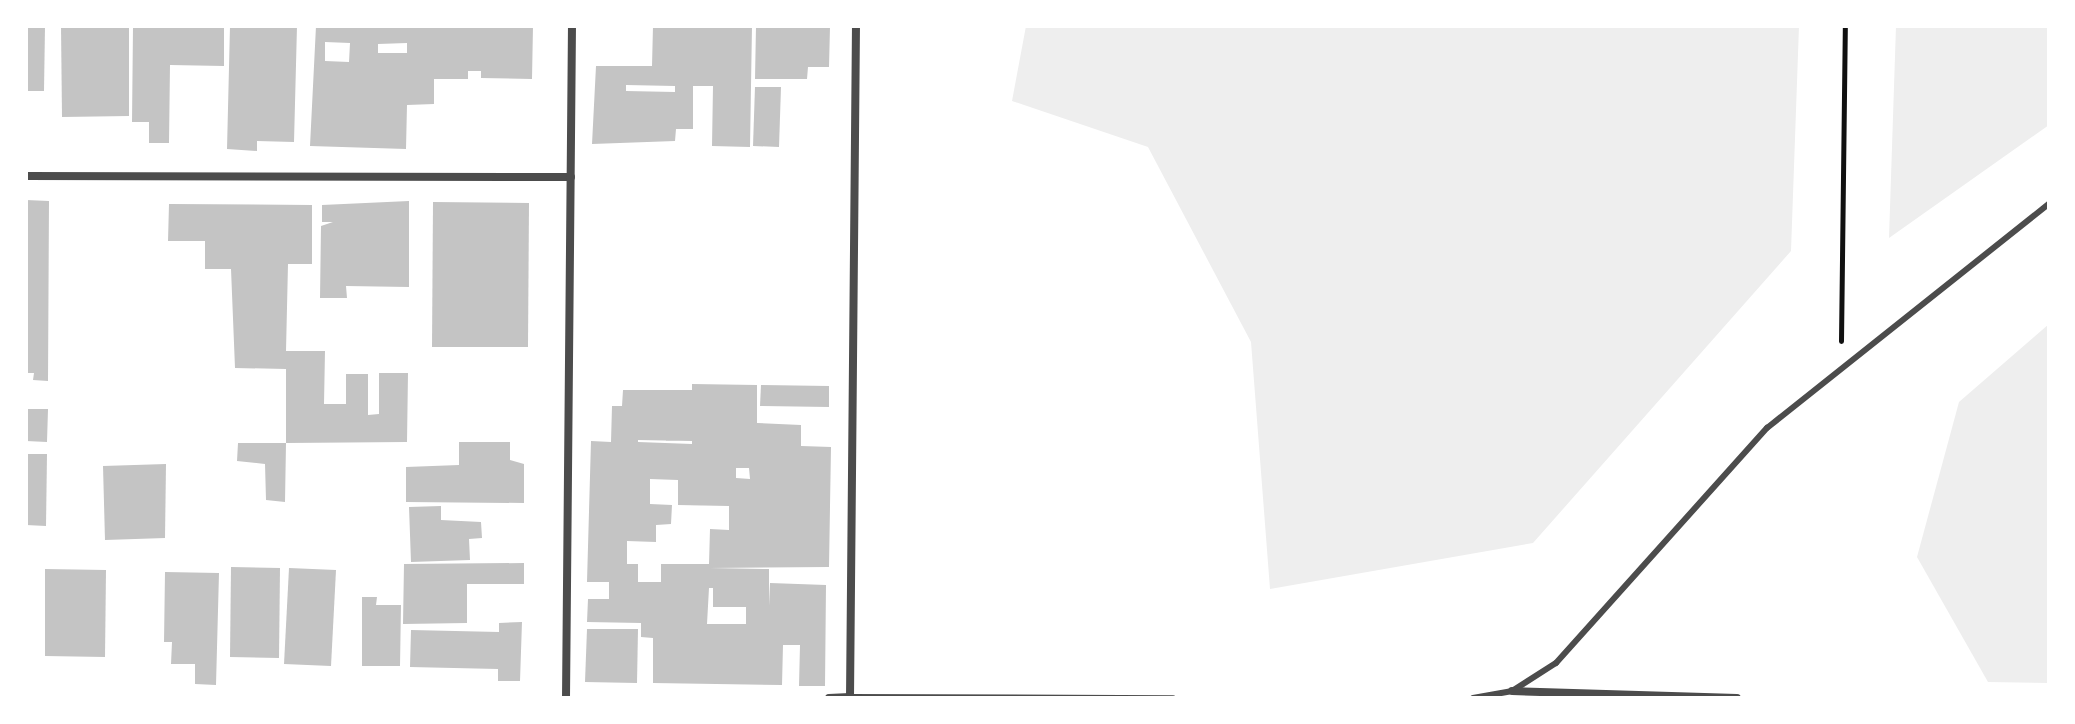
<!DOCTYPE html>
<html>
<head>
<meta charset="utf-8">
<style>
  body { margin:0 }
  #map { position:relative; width:2075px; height:724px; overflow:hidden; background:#fff; font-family:Jost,sans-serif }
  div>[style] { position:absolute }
  .green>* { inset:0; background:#eee }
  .building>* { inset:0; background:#c4c4c4 }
  .path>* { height:5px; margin:-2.5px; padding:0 2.5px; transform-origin:2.5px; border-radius:2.5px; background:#111 }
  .service>* { height:6px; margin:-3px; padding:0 3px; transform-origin:3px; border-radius:3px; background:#4c4c4c }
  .minor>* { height:8px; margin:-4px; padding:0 4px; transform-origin:4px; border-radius:4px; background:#4c4c4c }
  span { translate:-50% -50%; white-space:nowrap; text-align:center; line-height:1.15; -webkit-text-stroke:6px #fff; paint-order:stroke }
  .frame { position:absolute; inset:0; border:28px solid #fff; pointer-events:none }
</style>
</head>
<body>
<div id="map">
  <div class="green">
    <i style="clip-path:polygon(1026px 26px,1799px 26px,1791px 251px,1533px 543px,1270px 589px,1251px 342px,1148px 147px,1012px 101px)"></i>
    <i style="clip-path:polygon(1896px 26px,2049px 26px,2049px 125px,1889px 238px)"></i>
    <i style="clip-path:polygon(2049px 324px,2049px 683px,1988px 682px,1917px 557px,1959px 402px)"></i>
  </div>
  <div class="building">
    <i style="clip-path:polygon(26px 26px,45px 26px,44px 91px,26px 91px)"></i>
    <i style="clip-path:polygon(61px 26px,129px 26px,129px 116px,62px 117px)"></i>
    <i style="clip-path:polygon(133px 26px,224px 26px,224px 66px,170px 65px,169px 143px,149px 143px,149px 122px,132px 122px)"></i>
    <i style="clip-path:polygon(230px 26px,297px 26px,294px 142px,257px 141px,257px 151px,227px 149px)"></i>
    <i style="clip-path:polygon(evenodd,316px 26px,533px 26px,532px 79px,481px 78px,481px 71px,468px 71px,468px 79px,434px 79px,434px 104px,407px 105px,406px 149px,310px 146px,316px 26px,325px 42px,350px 43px,349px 62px,325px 61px,325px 42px,316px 26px,407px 43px,407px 53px,378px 53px,378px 44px,407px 43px)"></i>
    <i style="clip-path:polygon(evenodd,653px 26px,752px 26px,750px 147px,712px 146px,713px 86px,693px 86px,693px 129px,676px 129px,675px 141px,592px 144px,596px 66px,652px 66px,653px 26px,626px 85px,675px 86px,675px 92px,626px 91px,626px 85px)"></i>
    <i style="clip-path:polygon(756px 26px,830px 27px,829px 67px,808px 67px,807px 79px,755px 79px)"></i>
    <i style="clip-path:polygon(755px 87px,781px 87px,779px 147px,753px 146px)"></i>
    <i style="clip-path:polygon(26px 200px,49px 201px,48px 381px,33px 380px,34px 373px,26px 373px)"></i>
    <i style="clip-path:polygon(409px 201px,409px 287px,346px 286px,347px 298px,320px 298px,321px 226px,333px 222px,322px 222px,322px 205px)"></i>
    <i style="clip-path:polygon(433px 202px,529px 203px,528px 347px,432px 347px)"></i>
    <i style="clip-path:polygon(169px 204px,312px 205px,312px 264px,288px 264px,286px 351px,325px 351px,324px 404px,346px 404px,346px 374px,368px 374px,368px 415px,379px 414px,379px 373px,408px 373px,407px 442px,286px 443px,286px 369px,235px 368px,231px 269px,205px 269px,205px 241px,168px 241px)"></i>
    <i style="clip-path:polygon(evenodd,692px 384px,757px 385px,757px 423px,801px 425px,801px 446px,831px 447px,829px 567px,709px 568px,769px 569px,769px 606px,770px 583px,826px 585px,825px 686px,799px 686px,800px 645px,783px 645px,782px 685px,653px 683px,653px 638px,641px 637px,641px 623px,587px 622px,588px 599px,609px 599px,609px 582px,587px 582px,591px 441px,611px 442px,612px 406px,622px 406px,623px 390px,692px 390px,692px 384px,638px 440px,692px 441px,692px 444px,638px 442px,638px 440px,692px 384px,736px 468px,749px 468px,750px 479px,736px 478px,736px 468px,692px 384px,650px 479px,678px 480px,678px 505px,729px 506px,729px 530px,710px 529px,709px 564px,661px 564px,661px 582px,638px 582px,638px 564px,627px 564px,627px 541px,656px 542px,656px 525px,671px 524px,672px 505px,650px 504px,650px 479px,692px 384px,709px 588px,713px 588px,713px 607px,746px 607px,746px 624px,707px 624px,709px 588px)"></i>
    <i style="clip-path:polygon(761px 385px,829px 386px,829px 407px,760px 406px)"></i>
    <i style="clip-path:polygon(26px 409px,48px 409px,47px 442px,26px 441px)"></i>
    <i style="clip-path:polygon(459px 442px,510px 442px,510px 460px,524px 464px,524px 503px,406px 502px,406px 467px,459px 465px)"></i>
    <i style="clip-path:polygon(238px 443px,286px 443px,285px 502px,266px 500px,265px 464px,237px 461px)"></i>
    <i style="clip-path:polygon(26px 454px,47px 454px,46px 526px,26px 525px)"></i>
    <i style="clip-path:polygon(166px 464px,165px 538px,105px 540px,103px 466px)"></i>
    <i style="clip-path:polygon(441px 506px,441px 520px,481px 522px,482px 538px,469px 539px,470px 560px,411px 562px,409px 507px)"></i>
    <i style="clip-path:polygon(524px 563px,524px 584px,467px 584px,467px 623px,403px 624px,404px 564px)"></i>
    <i style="clip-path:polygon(231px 567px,280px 568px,279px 658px,230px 657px)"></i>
    <i style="clip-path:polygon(289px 568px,336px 570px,331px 666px,284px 664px)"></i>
    <i style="clip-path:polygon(45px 569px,106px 570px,105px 657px,45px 656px)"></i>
    <i style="clip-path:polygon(165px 572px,219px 573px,216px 685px,195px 684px,195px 664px,171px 664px,172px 642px,164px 642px)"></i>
    <i style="clip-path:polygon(362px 597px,377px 597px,376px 605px,401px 605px,400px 666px,362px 666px)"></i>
    <i style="clip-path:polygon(522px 622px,520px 681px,498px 681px,498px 669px,410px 667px,411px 630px,499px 632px,499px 623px)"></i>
    <i style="clip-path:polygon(587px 629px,638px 629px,637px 683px,585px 682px)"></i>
  </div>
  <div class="path">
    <i style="left:1841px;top:341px;width:315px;rotate:-89.3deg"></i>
  </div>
  <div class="service">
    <i style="left:850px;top:697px;width:323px;rotate:0.2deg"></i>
    <i style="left:1473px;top:698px;width:40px;rotate:-10deg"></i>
    <i style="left:1512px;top:691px;width:52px;rotate:-32.5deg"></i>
    <i style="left:1556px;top:663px;width:316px;rotate:-48.1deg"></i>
    <i style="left:1767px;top:428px;width:360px;rotate:-38.5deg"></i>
  </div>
  <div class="minor">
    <i style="left:26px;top:176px;width:545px;rotate:0.11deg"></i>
    <i style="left:1512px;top:691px;width:225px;rotate:1.8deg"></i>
    <i style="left:566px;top:698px;width:672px;rotate:-89.49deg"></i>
    <i style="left:829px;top:698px;width:21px;rotate:-3deg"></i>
    <i style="left:850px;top:698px;width:672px;rotate:-89.49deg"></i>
  </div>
  <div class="frame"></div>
</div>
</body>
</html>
